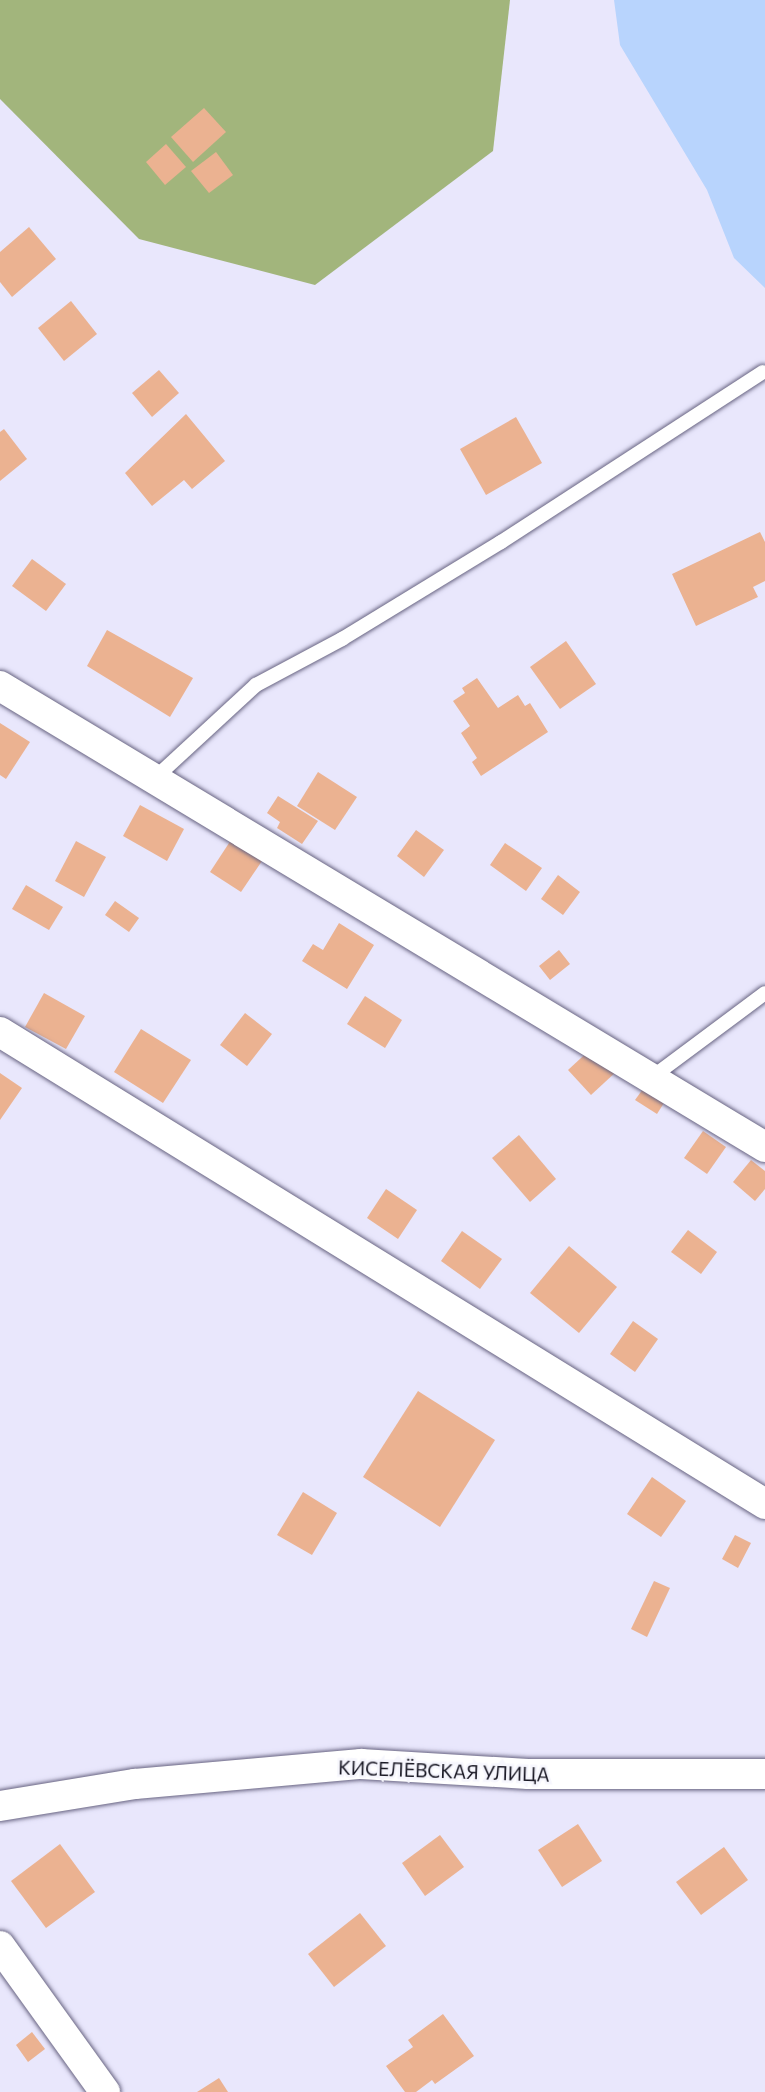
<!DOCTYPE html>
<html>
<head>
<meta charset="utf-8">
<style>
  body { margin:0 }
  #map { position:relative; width:765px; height:2092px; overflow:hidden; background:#e9e7fc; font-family:Commissioner,sans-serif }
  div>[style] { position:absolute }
  .forest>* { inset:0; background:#a2b57c }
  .water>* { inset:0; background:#b8d4fd }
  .building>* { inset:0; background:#ebb291 }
  .roads { filter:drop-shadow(0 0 2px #686482) drop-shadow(0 0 2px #686482) }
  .lane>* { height:14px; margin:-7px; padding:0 7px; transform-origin:7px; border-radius:7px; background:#fff }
  .street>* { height:30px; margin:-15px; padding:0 15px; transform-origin:15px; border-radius:15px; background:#fff }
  span { translate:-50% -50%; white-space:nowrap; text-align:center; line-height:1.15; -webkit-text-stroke:5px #f6f6fd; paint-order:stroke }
  .street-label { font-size:19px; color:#181723 }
</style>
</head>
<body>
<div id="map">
  <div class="forest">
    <i style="clip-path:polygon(0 0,510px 0,493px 151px,315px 285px,139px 239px,0 99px)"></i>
  </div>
  <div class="water">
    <i style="clip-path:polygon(614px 0,765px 0,765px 288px,734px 258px,707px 190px,620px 45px)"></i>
  </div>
  <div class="building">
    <i style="clip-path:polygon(204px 108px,226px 132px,193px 162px,171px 137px)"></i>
    <i style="clip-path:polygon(166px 144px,186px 167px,165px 185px,146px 162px)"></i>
    <i style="clip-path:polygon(216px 152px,233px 175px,209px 193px,191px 171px)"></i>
    <i style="clip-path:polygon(29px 227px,56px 259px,12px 297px,0 282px,0 252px)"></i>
    <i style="clip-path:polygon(71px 301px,97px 334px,64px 361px,38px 328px)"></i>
    <i style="clip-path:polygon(159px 370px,179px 393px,152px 417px,132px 393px)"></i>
    <i style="clip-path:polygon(186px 414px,225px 461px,192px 489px,184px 480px,152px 506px,125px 473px)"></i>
    <i style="clip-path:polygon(516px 417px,542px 463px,486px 495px,460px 449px)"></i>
    <i style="clip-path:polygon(4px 429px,27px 459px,0 481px,0 432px)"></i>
    <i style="clip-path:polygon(760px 532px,765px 542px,765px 581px,753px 587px,758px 597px,696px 626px,672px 574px)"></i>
    <i style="clip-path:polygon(32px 559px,66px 584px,46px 611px,12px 586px)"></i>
    <i style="clip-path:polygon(107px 630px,193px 678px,170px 717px,87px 666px)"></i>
    <i style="clip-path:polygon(566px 641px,596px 684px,560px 709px,530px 667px)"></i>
    <i style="clip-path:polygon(477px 678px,498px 708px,518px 695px,525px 706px,530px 703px,548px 732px,481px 776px,472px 762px,477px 758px,461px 733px,470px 726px,453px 701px,465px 693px,462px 688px)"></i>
    <i style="clip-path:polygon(0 723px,30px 742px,6px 779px,0 775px)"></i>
    <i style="clip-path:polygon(318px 772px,357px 797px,335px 830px,297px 806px)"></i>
    <i style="clip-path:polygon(278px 796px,318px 821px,302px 844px,277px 828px,280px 822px,267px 813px)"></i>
    <i style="clip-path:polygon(140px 805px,184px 829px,167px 861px,123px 836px)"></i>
    <i style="clip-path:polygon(416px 830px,444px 850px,424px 877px,397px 856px)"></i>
    <i style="clip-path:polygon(233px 837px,264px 858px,241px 892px,210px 872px)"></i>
    <i style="clip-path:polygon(76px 841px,106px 857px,84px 897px,55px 881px)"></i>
    <i style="clip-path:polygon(505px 843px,542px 868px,526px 891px,490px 865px)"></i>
    <i style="clip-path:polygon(558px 875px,580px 892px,563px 915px,541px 899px)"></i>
    <i style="clip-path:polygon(26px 885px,63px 907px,49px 930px,12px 909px)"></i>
    <i style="clip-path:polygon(115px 901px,139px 918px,129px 932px,105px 915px)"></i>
    <i style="clip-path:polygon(339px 923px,374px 945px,347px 989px,302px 961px,313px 944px,323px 950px)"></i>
    <i style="clip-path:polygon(559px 950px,570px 964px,550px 980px,539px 966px)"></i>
    <i style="clip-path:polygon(44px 993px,85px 1016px,66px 1049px,25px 1027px)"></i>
    <i style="clip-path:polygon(365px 996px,402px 1020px,385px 1048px,347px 1024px)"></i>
    <i style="clip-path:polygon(245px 1013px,272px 1034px,247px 1066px,220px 1045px)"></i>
    <i style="clip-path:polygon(141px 1029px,191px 1060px,163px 1103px,114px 1072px)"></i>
    <i style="clip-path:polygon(594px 1046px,617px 1071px,591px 1095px,568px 1070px)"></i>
    <i style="clip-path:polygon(0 1073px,22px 1088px,0 1120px)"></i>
    <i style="clip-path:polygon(648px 1082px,669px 1095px,657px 1114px,635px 1100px)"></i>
    <i style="clip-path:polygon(703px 1131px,726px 1147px,707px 1174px,684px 1158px)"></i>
    <i style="clip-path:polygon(519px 1135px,556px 1179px,530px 1202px,492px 1158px)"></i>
    <i style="clip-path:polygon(751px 1160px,765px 1171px,765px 1189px,755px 1201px,733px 1182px)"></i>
    <i style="clip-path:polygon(386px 1189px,417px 1210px,398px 1239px,367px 1218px)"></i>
    <i style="clip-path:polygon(688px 1230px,717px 1252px,701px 1274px,671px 1252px)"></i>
    <i style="clip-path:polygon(462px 1231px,502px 1259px,480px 1289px,441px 1261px)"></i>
    <i style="clip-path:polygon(569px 1246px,617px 1287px,579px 1333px,530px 1293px)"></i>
    <i style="clip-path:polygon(633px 1321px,658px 1339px,635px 1372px,610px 1354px)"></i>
    <i style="clip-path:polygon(418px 1391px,495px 1440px,440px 1527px,363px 1477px)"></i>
    <i style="clip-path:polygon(652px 1477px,686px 1501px,661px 1537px,627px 1514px)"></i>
    <i style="clip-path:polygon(303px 1492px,337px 1513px,312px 1555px,277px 1535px)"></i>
    <i style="clip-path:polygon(735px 1535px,751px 1543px,738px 1568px,722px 1559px)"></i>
    <i style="clip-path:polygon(654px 1581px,670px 1588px,647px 1637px,631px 1629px)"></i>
    <i style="clip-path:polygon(578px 1824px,602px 1861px,562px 1887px,538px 1850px)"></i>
    <i style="clip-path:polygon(440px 1835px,464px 1867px,425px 1896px,402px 1863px)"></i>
    <i style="clip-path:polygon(60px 1844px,95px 1892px,46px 1928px,11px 1881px)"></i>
    <i style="clip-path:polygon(724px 1847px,748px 1880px,701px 1915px,676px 1882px)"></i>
    <i style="clip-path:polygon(360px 1913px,386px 1946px,334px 1987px,308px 1954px)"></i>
    <i style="clip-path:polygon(443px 2014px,474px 2056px,435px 2084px,432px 2080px,416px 2092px,405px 2092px,386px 2066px,413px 2047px,408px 2040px)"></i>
    <i style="clip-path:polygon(32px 2032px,45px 2049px,28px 2062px,16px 2045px)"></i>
    <i style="clip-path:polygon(219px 2078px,228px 2092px,197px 2092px)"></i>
  </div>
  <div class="roads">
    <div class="lane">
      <i style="left:154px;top:779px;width:139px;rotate:-42.7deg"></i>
      <i style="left:256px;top:685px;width:98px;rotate:-28.1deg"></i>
      <i style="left:342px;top:639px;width:186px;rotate:-31.4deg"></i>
      <i style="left:501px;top:542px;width:312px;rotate:-33deg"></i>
      <i style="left:651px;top:1078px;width:142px;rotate:-36.7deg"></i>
    </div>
    <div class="street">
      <i style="left:0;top:686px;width:893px;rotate:31.07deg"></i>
      <i style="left:0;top:1032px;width:899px;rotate:31.67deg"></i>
      <i style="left:0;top:1806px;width:137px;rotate:-9.3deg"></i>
      <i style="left:135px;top:1784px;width:227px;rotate:-5.1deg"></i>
      <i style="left:361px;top:1764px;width:167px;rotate:3.4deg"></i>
      <i style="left:528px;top:1774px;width:237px"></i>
      <i style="left:0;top:1946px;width:180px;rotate:54.3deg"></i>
    </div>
  </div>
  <div class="street-label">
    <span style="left:444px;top:1771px;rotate:2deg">КИСЕЛЁВСКАЯ УЛИЦА</span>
  </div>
</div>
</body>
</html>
